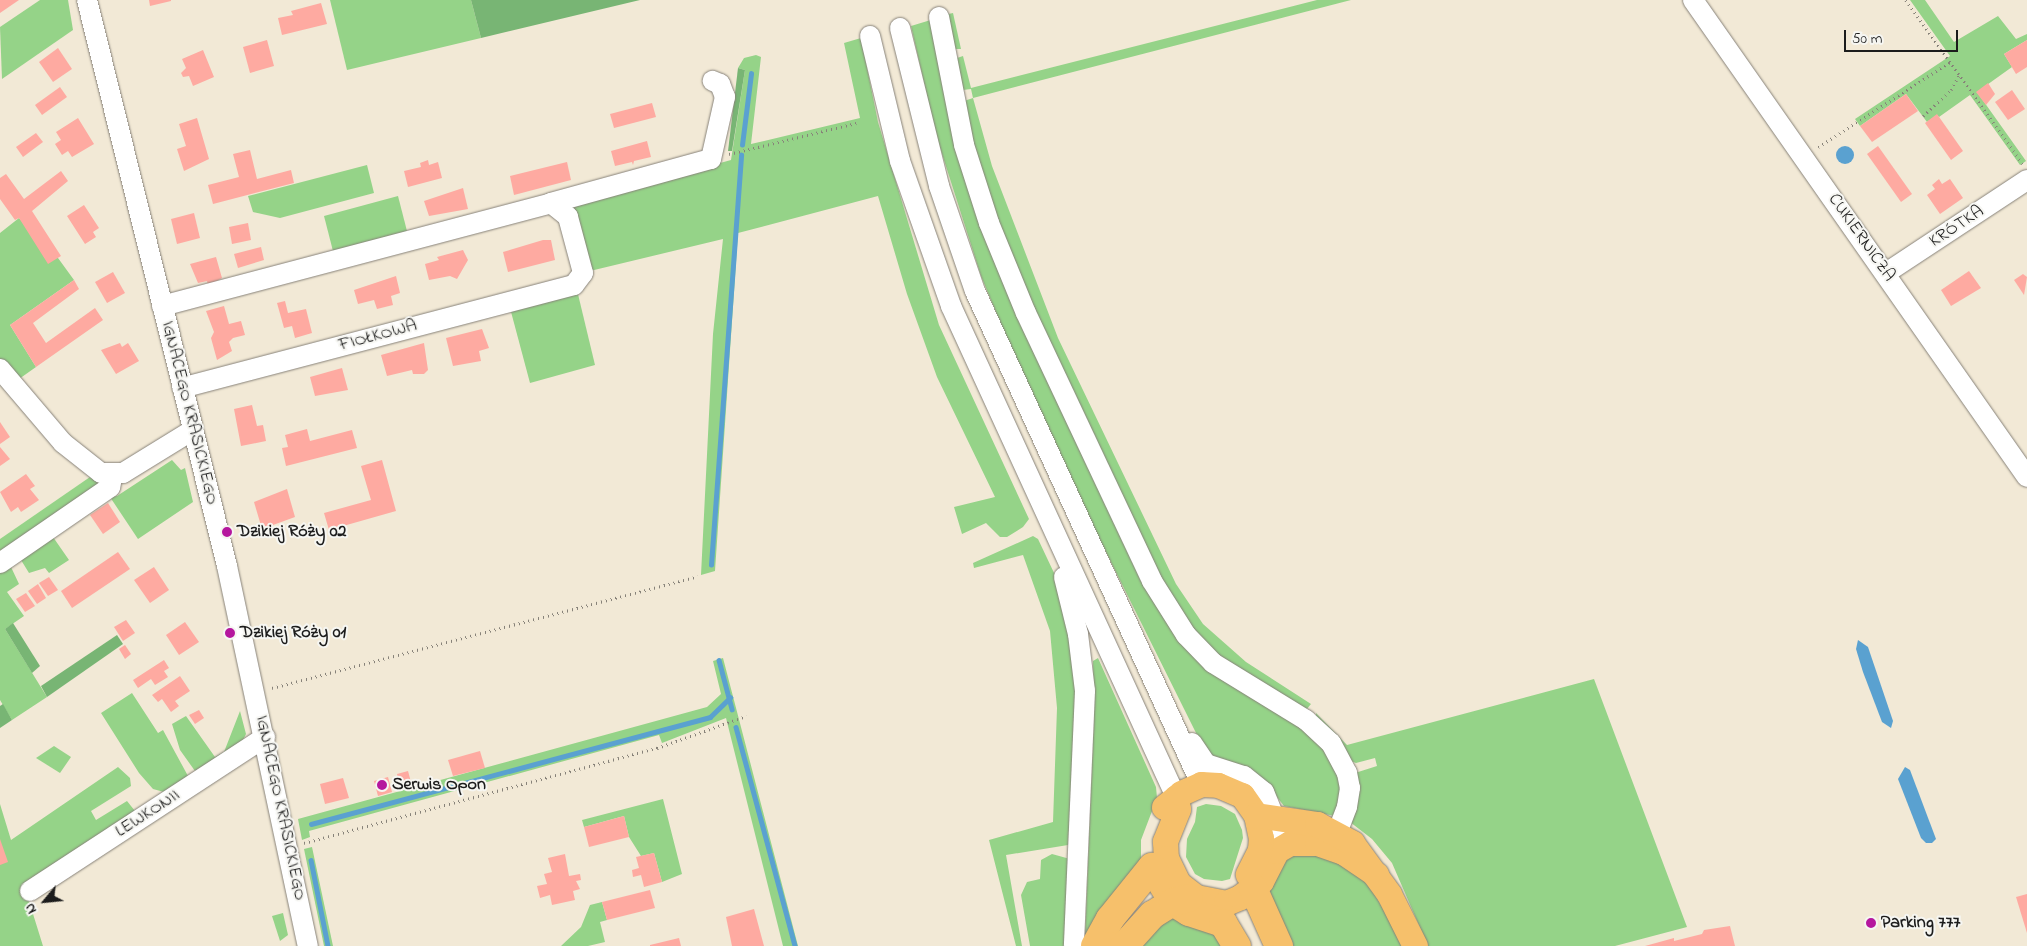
<!DOCTYPE html>
<html>
<head>
<meta charset="utf-8">
<style>
  body { margin:0 }
  #map { position:relative; width:2027px; height:946px; overflow:hidden; background:#f2e9d6; font-family:"Indie Flower",sans-serif }
  div>[style] { position:absolute }
  .green>* { inset:0; background:#95d388 }
  .forest>* { inset:0; background:#78b574 }
  .water>* { inset:0; background:#5aa1d0 }
  .round { border-radius:50% }
  .stream>* { height:4.5px; margin:-2.25px; padding:0 2.25px; transform-origin:2.25px; border-radius:2.25px; background:#5aa1d0 }
  .building>* { inset:0; background:#feaaa1 }
  .path>* { height:2.5px; margin-top:-1.25px; transform-origin:0; background:repeating-linear-gradient(90deg,#878279 0 1px,transparent 0 5px) }
  .roads { filter:drop-shadow(0 0 1px #878279) drop-shadow(0 0 1px #878279) }
  .minor>* { height:20px; margin:-10px; padding:0 10px; transform-origin:10px; border-radius:10px; background:#fff }
  .major>* { height:25px; margin:-12.5px; padding:0 12.5px; transform-origin:12.5px; border-radius:12.5px; background:#f6c06b }
  .highway>* { height:28px; margin:-14px; padding:0 14px; transform-origin:14px; border-radius:14px; background:#f6c06b }
  .dots>* { width:14px; height:14px; translate:-50% -50%; box-sizing:border-box; border:2px solid #f6f6f2; border-radius:50% }
  span { translate:-50% -50%; white-space:nowrap; text-align:center; line-height:1.15; -webkit-text-stroke:4px #f6f6f2; paint-order:stroke }
  .street-label { font-size:18px; color:#1c1c1c }
  .poi-label { font-size:18px; color:#1c1c1c; font-weight:700 }
  .left { translate:0 -50%; text-align:left }
  .north { position:absolute; left:20px; top:876px; width:50px; height:50px; -webkit-text-stroke:4px #f6f6f2; paint-order:stroke; rotate:242deg; font-size:14px; font-weight:700; line-height:20px; text-align:center; color:#1c1c1c }
  .north::after { content:''; display:block; margin:auto; width:18px; height:22px; background:#1c1c1c; clip-path:polygon(50% 0,100% 100%,50% 72%,0 100%) }
  .scale { position:absolute; left:1844px; top:30px; width:114px; height:22px; box-sizing:border-box; border:2px solid #1c1c1c; border-top:0; padding-left:6px; font-size:15px; line-height:18px; white-space:nowrap; color:#1c1c1c; -webkit-text-stroke:4px #f6f6f2; paint-order:stroke }
</style>
</head>
<body>
<div id="map">
  <div class="green">
    <i style="clip-path:polygon(40px 0,68px 0,73px 30px,2px 79px,0 27px)"></i>
    <i style="clip-path:polygon(330px 0,471px 0,481px 38px,347px 70px)"></i>
    <i style="clip-path:polygon(1317px 0,1351px 0,973px 98px,992px 166px,1058px 338px,1176px 584px,1203px 624px,1246px 662px,1311px 704px,1306px 710px,1220px 662px,1178px 616px,1057px 369px,983px 189px,964px 101px,973px 98px,971px 89px,963px 90px,957px 58px,963px 56px,971px 88px)"></i>
    <i style="clip-path:polygon(1910px 0,1925px 0,1954px 42px,1998px 16px,2016px 39px,2027px 34px,2027px 40px,2004px 54px,2012px 67px,1977px 92px,2026px 161px,2020px 165px,1970px 95px,1939px 117px,1937px 115px,1927px 122px,1906px 94px,1860px 126px,1855px 119px,1950px 56px)"></i>
    <i style="clip-path:polygon(953px 13px,961px 49px,953px 49px,944px 15px)"></i>
    <i style="clip-path:polygon(934px 19px,954px 120px,1160px 607px,1314px 733px,1343px 783px,1335px 816px,1284px 806px,1267px 784px,1215px 759px,1202px 745px,1086px 512px,1005px 334px,981px 276px,936px 135px,911px 26px)"></i>
    <i style="clip-path:polygon(861px 38px,878px 122px,939px 325px,1029px 519px,1023px 527px,1007px 537px,1000px 537px,986px 523px,962px 534px,954px 507px,995px 497px,937px 377px,907px 294px,878px 196px,738px 233px,715px 571px,701px 575px,713px 334px,723px 239px,590px 271px,574px 207px,579px 202px,731px 160px,745px 70px,738px 68px,744px 58px,756px 55px,761px 57px,751px 144px,860px 118px,844px 43px)"></i>
    <i style="clip-path:polygon(367px 165px,374px 193px,280px 218px,253px 212px,248px 196px)"></i>
    <i style="clip-path:polygon(398px 196px,408px 235px,334px 255px,324px 216px)"></i>
    <i style="clip-path:polygon(19px 218px,58px 258px,74px 280px,10px 325px,36px 367px,19px 379px,0 359px,0 233px)"></i>
    <i style="clip-path:polygon(577px 290px,595px 365px,530px 383px,510px 308px)"></i>
    <i style="clip-path:polygon(172px 460px,181px 470px,185px 468px,193px 502px,138px 539px,110px 497px,117px 496px)"></i>
    <i style="clip-path:polygon(90px 477px,102px 485px,0 556px,0 539px)"></i>
    <i style="clip-path:polygon(1033px 536px,1038px 539px,1055px 575px,1065px 611px,1079px 689px,1068px 845px,1006px 855px,1022px 946px,1016px 946px,989px 840px,1053px 822px,1057px 708px,1050px 631px,1023px 555px,974px 568px,973px 563px)"></i>
    <i style="clip-path:polygon(53px 537px,69px 560px,49px 573px,45px 568px,29px 573px,21px 560px)"></i>
    <i style="clip-path:polygon(11px 567px,19px 584px,7px 592px,24px 616px,5px 629px,47px 697px,12px 720px,0 700px,0 571px)"></i>
    <i style="clip-path:polygon(723px 658px,798px 946px,783px 946px,726px 718px,662px 743px,659px 735px,309px 831px,310px 837px,302px 840px,298px 819px,707px 707px,721px 694px,713px 661px)"></i>
    <i style="clip-path:polygon(1098px 658px,1156px 787px,1157px 798px,1141px 840px,1141px 865px,1085px 937px,1094px 715px,1093px 661px)"></i>
    <i style="clip-path:polygon(1594px 679px,1687px 927px,1615px 946px,1428px 946px,1392px 863px,1372px 839px,1350px 822px,1355px 773px,1377px 766px,1375px 758px,1356px 763px,1351px 761px,1316px 720px,1316px 713px,1347px 745px)"></i>
    <i style="clip-path:polygon(132px 693px,158px 733px,163px 730px,188px 776px,164px 792px,153px 789px,139px 773px,101px 713px)"></i>
    <i style="clip-path:polygon(240px 711px,246px 734px,241px 744px,195px 771px,180px 750px,172px 724px,186px 716px,215px 757px,224px 752px)"></i>
    <i style="clip-path:polygon(54px 746px,71px 757px,60px 773px,36px 758px)"></i>
    <i style="clip-path:polygon(118px 767px,130px 778px,131px 786px,91px 811px,96px 820px,127px 801px,135px 811px,24px 885px,43px 946px,0 946px,0 804px,11px 840px)"></i>
    <i style="clip-path:polygon(663px 799px,682px 874px,662px 882px,654px 853px,641px 856px,629px 837px,624px 816px,584px 827px,582px 820px)"></i>
    <i style="clip-path:polygon(1206px 804px,1221px 806px,1235px 814px,1242px 830px,1243px 838px,1230px 879px,1222px 881px,1204px 879px,1195px 874px,1186px 857px,1187px 839px,1195px 822px,1197px 807px)"></i>
    <i style="clip-path:polygon(312px 847px,333px 946px,324px 946px,304px 849px)"></i>
    <i style="clip-path:polygon(1292px 853px,1326px 853px,1366px 880px,1405px 946px,1290px 946px,1269px 890px,1283px 861px)"></i>
    <i style="clip-path:polygon(1052px 854px,1070px 859px,1068px 946px,1030px 946px,1021px 895px,1027px 882px,1040px 879px,1041px 860px)"></i>
    <i style="clip-path:polygon(602px 902px,607px 920px,600px 922px,605px 942px,588px 946px,561px 946px,581px 927px,590px 905px)"></i>
    <i style="clip-path:polygon(283px 913px,288px 935px,280px 941px,272px 916px)"></i>
    <i style="clip-path:polygon(1173px 916px,1207px 924px,1228px 946px,1137px 946px)"></i>
  </div>
  <div class="forest">
    <i style="clip-path:polygon(471px 0,640px 0,481px 38px)"></i>
    <i style="clip-path:polygon(738px 68px,745px 70px,732px 151px,728px 151px)"></i>
    <i style="clip-path:polygon(13px 623px,40px 666px,32px 673px,5px 629px)"></i>
    <i style="clip-path:polygon(117px 635px,123px 644px,47px 697px,41px 686px)"></i>
    <i style="clip-path:polygon(3px 704px,12px 720px,0 728px,0 706px)"></i>
  </div>
  <div class="water">
    <i class="round" style="left:1836px;top:146px;width:18px;height:18px"></i>
    <i style="clip-path:polygon(1858px 640px,1868px 647px,1893px 721px,1891px 728px,1882px 722px,1863px 672px,1856px 649px)"></i>
    <i style="clip-path:polygon(1905px 767px,1910px 770px,1936px 839px,1932px 843px,1926px 843px,1921px 838px,1898px 779px)"></i>
  </div>
  <div class="stream">
    <i style="left:742px;top:145px;width:72px;rotate:-82.8deg"></i>
    <i style="left:711px;top:565px;width:411px;rotate:-85.8deg"></i>
    <i style="left:719px;top:660px;width:51px;rotate:75.1deg"></i>
    <i style="left:736px;top:727px;width:227px;rotate:74.9deg"></i>
    <i style="left:311px;top:824px;width:413px;rotate:-15deg"></i>
    <i style="left:710px;top:717px;width:28px;rotate:-44deg"></i>
    <i style="left:311px;top:860px;width:88px;rotate:78.8deg"></i>
  </div>
  <div class="building">
    <i style="clip-path:polygon(0 0,19px 0,0 13px)"></i>
    <i style="clip-path:polygon(149px 0,171px 0,171px 1px,150px 6px)"></i>
    <i style="clip-path:polygon(321px 3px,327px 24px,282px 35px,278px 18px,293px 15px,291px 11px)"></i>
    <i style="clip-path:polygon(267px 40px,274px 66px,250px 73px,243px 47px)"></i>
    <i style="clip-path:polygon(2027px 40px,2027px 67px,2016px 74px,2004px 54px)"></i>
    <i style="clip-path:polygon(58px 48px,72px 69px,53px 82px,39px 62px)"></i>
    <i style="clip-path:polygon(203px 50px,214px 77px,193px 86px,189px 76px,183px 77px,181px 73px,186px 68px,182px 59px)"></i>
    <i style="clip-path:polygon(1988px 83px,1995px 94px,1986px 105px,1976px 92px)"></i>
    <i style="clip-path:polygon(60px 87px,67px 97px,42px 115px,35px 105px)"></i>
    <i style="clip-path:polygon(2012px 90px,2025px 109px,2008px 120px,1995px 102px)"></i>
    <i style="clip-path:polygon(1906px 94px,1918px 111px,1872px 142px,1860px 126px)"></i>
    <i style="clip-path:polygon(652px 103px,656px 117px,614px 128px,610px 114px)"></i>
    <i style="clip-path:polygon(1937px 114px,1963px 151px,1951px 160px,1925px 123px)"></i>
    <i style="clip-path:polygon(78px 118px,94px 144px,72px 157px,68px 151px,62px 155px,55px 144px,61px 140px,56px 132px)"></i>
    <i style="clip-path:polygon(197px 118px,209px 159px,184px 171px,177px 149px,186px 146px,179px 124px)"></i>
    <i style="clip-path:polygon(36px 133px,43px 142px,23px 157px,16px 147px)"></i>
    <i style="clip-path:polygon(647px 141px,651px 157px,634px 161px,633px 165px,632px 162px,615px 166px,611px 151px)"></i>
    <i style="clip-path:polygon(1878px 146px,1912px 194px,1901px 202px,1867px 154px)"></i>
    <i style="clip-path:polygon(250px 150px,257px 179px,291px 170px,294px 183px,213px 204px,208px 185px,239px 177px,233px 154px)"></i>
    <i style="clip-path:polygon(428px 160px,429px 165px,438px 162px,442px 178px,408px 187px,404px 171px,421px 167px,420px 163px)"></i>
    <i style="clip-path:polygon(567px 162px,571px 180px,514px 195px,510px 176px)"></i>
    <i style="clip-path:polygon(61px 171px,68px 181px,32px 211px,61px 256px,48px 264px,19px 218px,15px 220px,0 199px,0 178px,6px 174px,24px 199px)"></i>
    <i style="clip-path:polygon(1939px 179px,1942px 184px,1950px 179px,1963px 198px,1940px 214px,1927px 195px,1935px 189px,1932px 185px)"></i>
    <i style="clip-path:polygon(463px 188px,468px 209px,429px 216px,424px 201px)"></i>
    <i style="clip-path:polygon(84px 205px,99px 228px,93px 232px,96px 237px,85px 244px,67px 216px)"></i>
    <i style="clip-path:polygon(194px 213px,200px 238px,177px 244px,171px 219px)"></i>
    <i style="clip-path:polygon(248px 223px,251px 240px,232px 244px,229px 227px)"></i>
    <i style="clip-path:polygon(543px 240px,551px 240px,555px 260px,508px 272px,503px 252px)"></i>
    <i style="clip-path:polygon(261px 247px,264px 260px,238px 268px,234px 254px)"></i>
    <i style="clip-path:polygon(463px 250px,468px 260px,457px 279px,450px 276px,429px 280px,425px 264px,439px 260px,437px 257px)"></i>
    <i style="clip-path:polygon(216px 257px,222px 278px,208px 286px,207px 281px,198px 283px,190px 264px)"></i>
    <i style="clip-path:polygon(1969px 271px,1981px 288px,1951px 306px,1941px 290px)"></i>
    <i style="clip-path:polygon(113px 272px,125px 293px,107px 303px,95px 282px)"></i>
    <i style="clip-path:polygon(2023px 274px,2027px 277px,2024px 295px,2014px 280px)"></i>
    <i style="clip-path:polygon(396px 276px,400px 293px,391px 296px,393px 305px,377px 309px,374px 300px,358px 304px,354px 290px)"></i>
    <i style="clip-path:polygon(74px 280px,79px 289px,33px 323px,46px 343px,95px 308px,103px 320px,36px 367px,10px 325px)"></i>
    <i style="clip-path:polygon(285px 301px,288px 313px,306px 309px,312px 333px,295px 338px,292px 326px,284px 328px,277px 303px)"></i>
    <i style="clip-path:polygon(224px 306px,229px 324px,241px 321px,245px 335px,233px 338px,229px 342px,232px 351px,217px 360px,211px 338px,214px 332px,206px 311px)"></i>
    <i style="clip-path:polygon(482px 329px,489px 348px,479px 351px,481px 361px,453px 366px,446px 338px)"></i>
    <i style="clip-path:polygon(120px 343px,122px 347px,128px 343px,139px 361px,116px 374px,101px 350px)"></i>
    <i style="clip-path:polygon(424px 343px,428px 370px,424px 374px,413px 374px,412px 370px,387px 376px,381px 355px)"></i>
    <i style="clip-path:polygon(342px 368px,348px 390px,315px 396px,310px 377px)"></i>
    <i style="clip-path:polygon(252px 405px,257px 426px,263px 425px,266px 441px,241px 446px,234px 409px)"></i>
    <i style="clip-path:polygon(0 422px,10px 437px,0 444px)"></i>
    <i style="clip-path:polygon(307px 429px,310px 441px,352px 430px,357px 448px,286px 466px,282px 448px,288px 447px,285px 435px)"></i>
    <i style="clip-path:polygon(0 447px,10px 459px,0 466px)"></i>
    <i style="clip-path:polygon(382px 460px,396px 511px,329px 530px,324px 513px,371px 500px,361px 466px)"></i>
    <i style="clip-path:polygon(26px 474px,35px 486px,30px 489px,39px 500px,21px 512px,18px 507px,11px 512px,0 492px)"></i>
    <i style="clip-path:polygon(287px 489px,295px 517px,262px 529px,254px 502px)"></i>
    <i style="clip-path:polygon(108px 503px,120px 522px,103px 534px,90px 515px)"></i>
    <i style="clip-path:polygon(118px 552px,130px 569px,72px 608px,61px 591px)"></i>
    <i style="clip-path:polygon(154px 567px,169px 590px,150px 603px,134px 580px)"></i>
    <i style="clip-path:polygon(49px 577px,58px 590px,48px 596px,39px 583px)"></i>
    <i style="clip-path:polygon(38px 584px,46px 598px,37px 604px,28px 591px)"></i>
    <i style="clip-path:polygon(26px 593px,35px 606px,25px 612px,16px 599px)"></i>
    <i style="clip-path:polygon(126px 620px,135px 633px,123px 641px,114px 627px)"></i>
    <i style="clip-path:polygon(185px 622px,199px 642px,179px 655px,166px 635px)"></i>
    <i style="clip-path:polygon(125px 645px,131px 654px,125px 659px,119px 649px)"></i>
    <i style="clip-path:polygon(164px 660px,169px 668px,164px 671px,168px 677px,155px 685px,151px 679px,138px 688px,133px 680px)"></i>
    <i style="clip-path:polygon(180px 676px,190px 691px,175px 701px,179px 706px,171px 712px,162px 699px,158px 702px,152px 695px)"></i>
    <i style="clip-path:polygon(199px 710px,204px 718px,195px 724px,189px 715px)"></i>
    <i style="clip-path:polygon(480px 751px,485px 768px,453px 776px,448px 760px)"></i>
    <i style="clip-path:polygon(408px 771px,412px 786px,400px 789px,397px 774px)"></i>
    <i style="clip-path:polygon(388px 777px,392px 792px,378px 796px,374px 781px)"></i>
    <i style="clip-path:polygon(343px 778px,349px 798px,325px 804px,320px 784px)"></i>
    <i style="clip-path:polygon(624px 816px,629px 837px,589px 847px,584px 827px)"></i>
    <i style="clip-path:polygon(0 839px,8px 862px,0 865px)"></i>
    <i style="clip-path:polygon(654px 853px,662px 882px,644px 887px,641px 875px,633px 877px,632px 870px,639px 868px,636px 857px)"></i>
    <i style="clip-path:polygon(565px 854px,569px 876px,580px 874px,581px 880px,576px 881px,580px 889px,573px 891px,575px 900px,552px 905px,550px 895px,540px 898px,537px 886px,547px 884px,544px 874px,552px 872px,548px 858px)"></i>
    <i style="clip-path:polygon(650px 890px,655px 908px,607px 920px,602px 902px)"></i>
    <i style="clip-path:polygon(2027px 894px,2027px 933px,2016px 897px)"></i>
    <i style="clip-path:polygon(754px 909px,764px 946px,732px 946px,726px 917px)"></i>
    <i style="clip-path:polygon(1730px 926px,1735px 946px,1645px 946px,1674px 938px,1674px 941px,1702px 934px,1704px 930px)"></i>
    <i style="clip-path:polygon(679px 938px,681px 946px,650px 946px,650px 945px)"></i>
  </div>
  <div class="path">
    <i style="left:1906px;top:0;width:201px;rotate:54.5deg"></i>
    <i style="left:1923px;top:116px;width:38px;rotate:-43deg"></i>
    <i style="left:1951px;top:90px;width:17px;rotate:-62deg"></i>
    <i style="left:1818px;top:147px;width:157px;rotate:-32.8deg"></i>
    <i style="left:729px;top:154px;width:131px;rotate:-13.7deg"></i>
    <i style="left:272px;top:688px;width:440px;rotate:-14.7deg"></i>
    <i style="left:304px;top:843px;width:366px;rotate:-15.1deg"></i>
    <i style="left:657px;top:748px;width:95px;rotate:-19.8deg"></i>
  </div>
  <div class="roads">
    <div class="minor">
      <i style="left:87px;top:0;width:583px;rotate:76.11deg"></i>
      <i style="left:227px;top:566px;width:389px;rotate:78deg"></i>
      <i style="left:1693px;top:0;width:582px;rotate:55deg"></i>
      <i style="left:939px;top:17px;width:130px;rotate:78.9deg"></i>
      <i style="left:964px;top:145px;width:82px;rotate:72.2deg"></i>
      <i style="left:989px;top:223px;width:97px;rotate:67.7deg"></i>
      <i style="left:1026px;top:313px;width:296px;rotate:64.8deg"></i>
      <i style="left:1152px;top:581px;width:64px;rotate:57.8deg"></i>
      <i style="left:1186px;top:635px;width:39px;rotate:46deg"></i>
      <i style="left:1213px;top:663px;width:109px;rotate:31.5deg"></i>
      <i style="left:1306px;top:720px;width:34px;rotate:43deg"></i>
      <i style="left:1331px;top:743px;width:34px;rotate:62deg"></i>
      <i style="left:1347px;top:773px;width:15px;rotate:79deg"></i>
      <i style="left:1350px;top:788px;width:19px;rotate:99deg"></i>
      <i style="left:1347px;top:807px;width:28px;rotate:111deg"></i>
      <i style="left:900px;top:28px;width:163px;rotate:76.1deg"></i>
      <i style="left:939px;top:186px;width:111px;rotate:71.1deg"></i>
      <i style="left:975px;top:291px;width:542px;rotate:65.37deg"></i>
      <i style="left:870px;top:36px;width:129px;rotate:76.5deg"></i>
      <i style="left:900px;top:161px;width:154px;rotate:70.6deg"></i>
      <i style="left:951px;top:306px;width:540px;rotate:65.38deg"></i>
      <i style="left:551px;top:203px;width:166px;rotate:-15.4deg"></i>
      <i style="left:711px;top:159px;width:64px;rotate:-77.3deg"></i>
      <i style="left:725px;top:97px;width:14px;rotate:-111deg"></i>
      <i style="left:720px;top:84px;width:8px;rotate:-157deg"></i>
      <i style="left:1886px;top:273px;width:169px;rotate:-33.4deg"></i>
      <i style="left:162px;top:306px;width:402px;rotate:-14.8deg"></i>
      <i style="left:551px;top:203px;width:22px;rotate:39deg"></i>
      <i style="left:568px;top:217px;width:58px;rotate:75deg"></i>
      <i style="left:583px;top:273px;width:15px;rotate:127deg"></i>
      <i style="left:574px;top:285px;width:405px;rotate:165.3deg"></i>
      <i style="left:0;top:369px;width:97px;rotate:49.6deg"></i>
      <i style="left:63px;top:443px;width:48px;rotate:38.3deg"></i>
      <i style="left:101px;top:473px;width:22px"></i>
      <i style="left:123px;top:473px;width:82px;rotate:-31.6deg"></i>
      <i style="left:0;top:563px;width:134px;rotate:-34.6deg"></i>
      <i style="left:110px;top:487px;width:13px;rotate:-77deg"></i>
      <i style="left:1064px;top:577px;width:59px;rotate:76.2deg"></i>
      <i style="left:1078px;top:634px;width:57px;rotate:83deg"></i>
      <i style="left:1085px;top:691px;width:255px;rotate:92.5deg"></i>
      <i style="left:1192px;top:743px;width:25px;rotate:56deg"></i>
      <i style="left:1206px;top:764px;width:40px;rotate:18deg"></i>
      <i style="left:1244px;top:776px;width:26px;rotate:39deg"></i>
      <i style="left:1264px;top:792px;width:35px;rotate:68deg"></i>
      <i style="left:1277px;top:825px;width:26px;rotate:92deg"></i>
      <i style="left:30px;top:891px;width:281px;rotate:-33.2deg"></i>
    </div>
    <div class="major">
      <i style="left:1176px;top:797px;width:12px;rotate:81deg"></i>
      <i style="left:1178px;top:809px;width:35px;rotate:112deg"></i>
      <i style="left:1165px;top:841px;width:17px;rotate:87deg"></i>
      <i style="left:1166px;top:858px;width:28px;rotate:64deg"></i>
      <i style="left:1178px;top:883px;width:23px;rotate:38deg"></i>
      <i style="left:1196px;top:897px;width:31px;rotate:11deg"></i>
      <i style="left:1226px;top:903px;width:15px;rotate:-23deg"></i>
      <i style="left:1240px;top:897px;width:26px;rotate:-37deg"></i>
      <i style="left:1261px;top:881px;width:34px;rotate:-63deg"></i>
      <i style="left:1276px;top:851px;width:16px;rotate:-30deg"></i>
      <i style="left:1290px;top:843px;width:27px"></i>
      <i style="left:1317px;top:843px;width:28px;rotate:19deg"></i>
      <i style="left:1343px;top:852px;width:40px;rotate:34deg"></i>
      <i style="left:1164px;top:807px;width:22px;rotate:-39deg"></i>
      <i style="left:1181px;top:793px;width:22px;rotate:-24deg"></i>
      <i style="left:1201px;top:784px;width:17px;rotate:3deg"></i>
      <i style="left:1218px;top:785px;width:26px;rotate:23deg"></i>
      <i style="left:1242px;top:795px;width:24px;rotate:55deg"></i>
      <i style="left:1256px;top:815px;width:24px;rotate:78deg"></i>
      <i style="left:1261px;top:838px;width:12px;rotate:95deg"></i>
      <i style="left:1260px;top:850px;width:27px;rotate:117deg"></i>
      <i style="left:1256px;top:815px;width:62px;rotate:8.4deg"></i>
      <i style="left:1317px;top:824px;width:40px;rotate:28deg"></i>
      <i style="left:1352px;top:843px;width:63px;rotate:54deg"></i>
      <i style="left:1389px;top:894px;width:58px;rotate:63.4deg"></i>
    </div>
    <div class="highway">
      <i style="left:1152px;top:867px;width:41px;rotate:59deg"></i>
      <i style="left:1173px;top:902px;width:19px;rotate:32deg"></i>
      <i style="left:1189px;top:912px;width:36px;rotate:18deg"></i>
      <i style="left:1223px;top:923px;width:27px;rotate:59deg"></i>
      <i style="left:1253px;top:888px;width:64px;rotate:65.9deg"></i>
      <i style="left:1095px;top:946px;width:31px;rotate:-61deg"></i>
      <i style="left:1110px;top:919px;width:67px;rotate:-51.1deg"></i>
      <i style="left:1124px;top:946px;width:42px;rotate:-47.9deg"></i>
      <i style="left:1152px;top:915px;width:25px;rotate:-32deg"></i>
      <i style="left:1173px;top:902px;width:16px;rotate:-14deg"></i>
    </div>
  </div>
  <div class="dots">
    <i style="left:227px;top:532px;background:#b5179e"></i>
    <i style="left:230px;top:633px;background:#b5179e"></i>
    <i style="left:382px;top:785px;background:#b5179e"></i>
    <i style="left:1871px;top:923px;background:#b5179e"></i>
  </div>
  <div class="street-label">
    <span style="left:1957px;top:227px;rotate:-33deg">KRÓTKA</span>
    <span style="left:1861px;top:238px;rotate:55deg">CUKIERNICZA</span>
    <span style="left:378px;top:336px;rotate:-15deg">FIOŁKOWA</span>
    <span style="left:189px;top:413px;rotate:76deg">IGNACEGO KRASICKIEGO</span>
    <span style="left:280px;top:808px;rotate:78deg">IGNACEGO KRASICKIEGO</span>
    <span style="left:148px;top:814px;rotate:-33deg">LEWKONII</span>
  </div>
  <div class="poi-label">
    <span class="left" style="left:237px;top:532px">Dzikiej Róży 02</span>
    <span class="left" style="left:240px;top:633px">Dzikiej Róży 01</span>
    <span class="left" style="left:392px;top:785px">Serwis Opon</span>
    <span class="left" style="left:1881px;top:923px">Parking 777</span>
  </div>
  <div class="north">N</div>
  <div class="scale">50 m</div>
</div>
</body>
</html>
